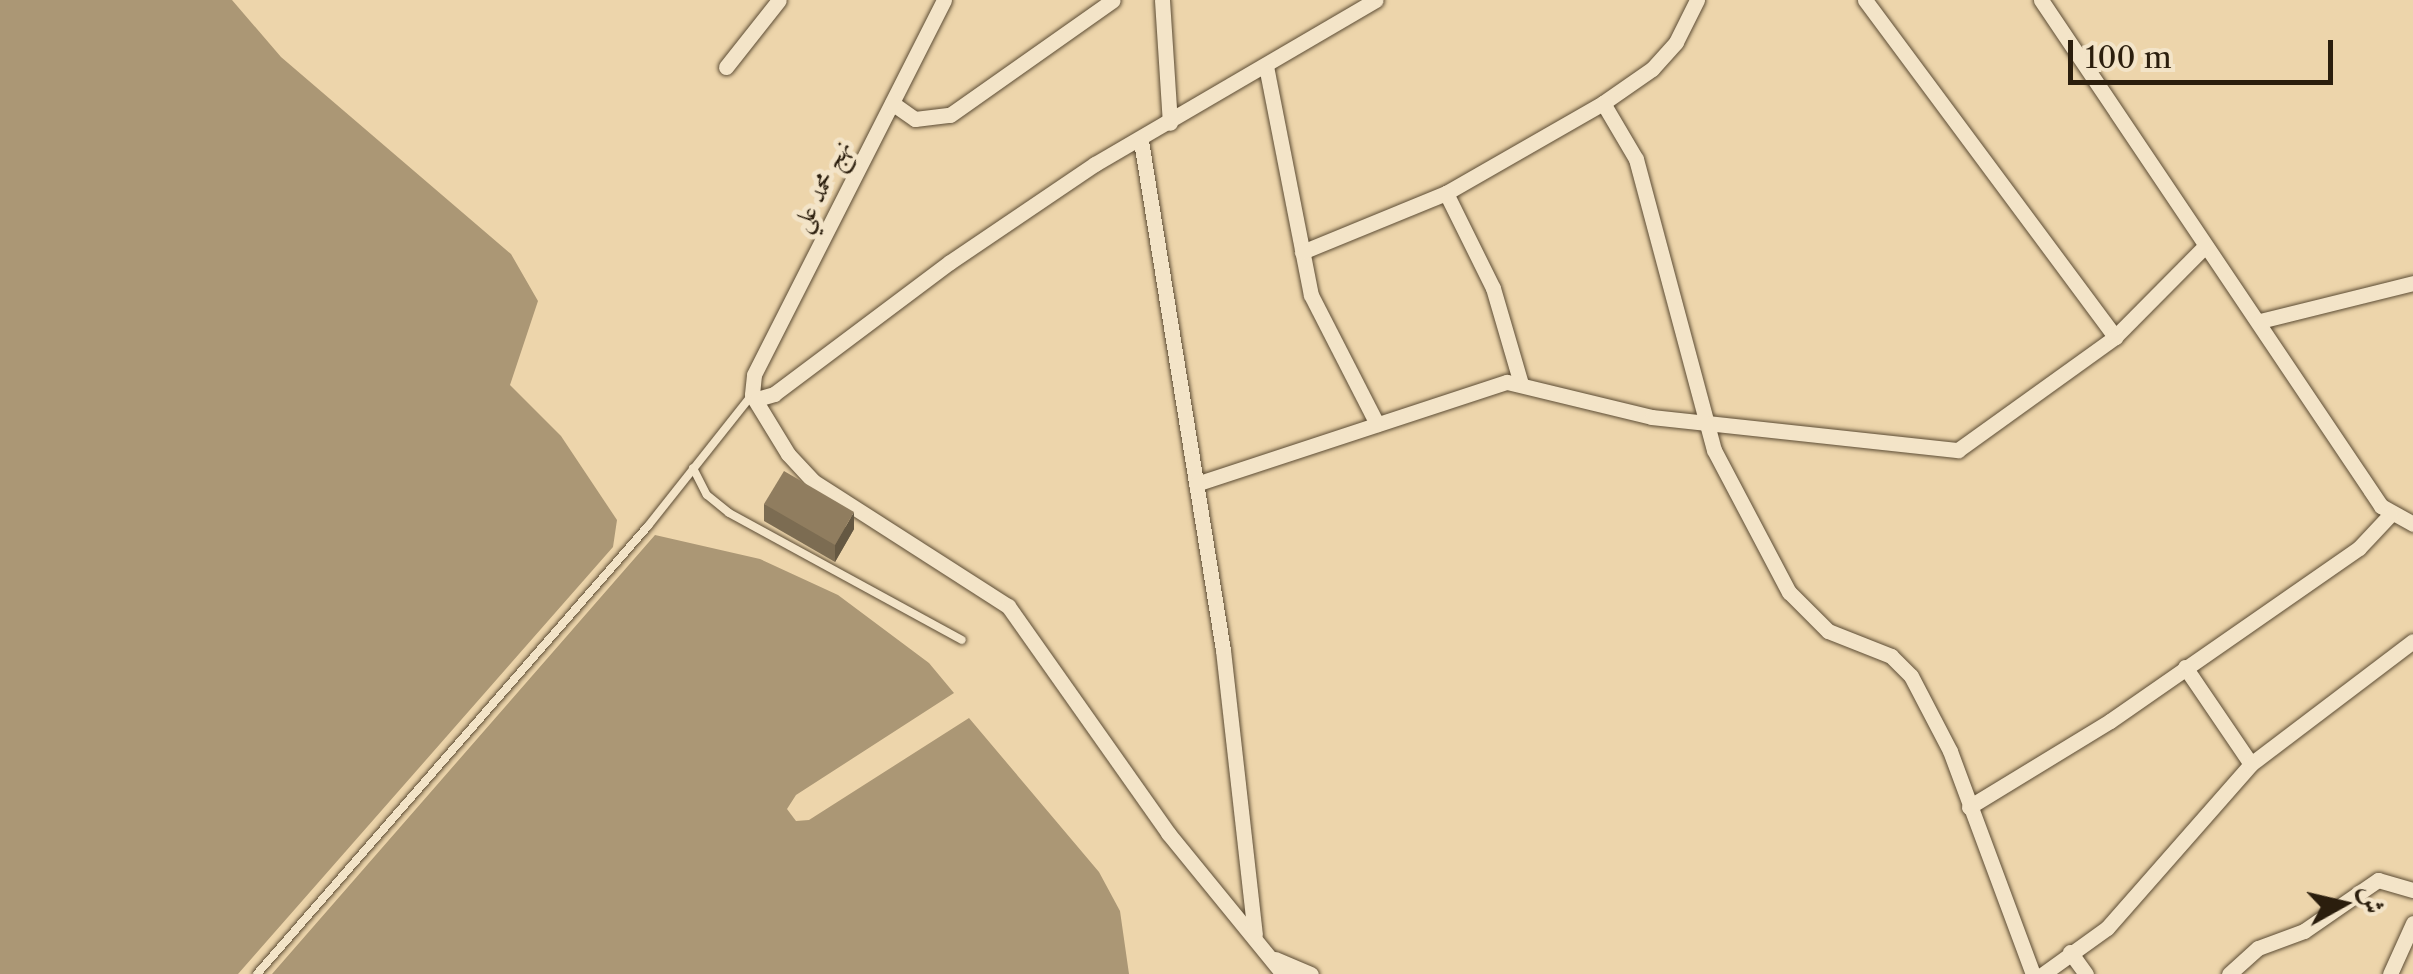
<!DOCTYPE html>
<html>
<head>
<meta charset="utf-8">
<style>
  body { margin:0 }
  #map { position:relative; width:2413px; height:974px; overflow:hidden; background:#edd5ab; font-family:"Libre Caslon Text",Amiri,serif }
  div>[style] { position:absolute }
  .water>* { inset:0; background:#ab9775 }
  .roads { filter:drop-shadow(0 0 2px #5c4c34) drop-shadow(0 0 2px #5c4c34) }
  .service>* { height:8px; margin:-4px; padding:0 4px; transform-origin:4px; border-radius:4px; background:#f3e4c8 }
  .minor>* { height:15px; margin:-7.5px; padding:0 7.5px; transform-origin:7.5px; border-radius:7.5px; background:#f3e4c8 }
  .wall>* { inset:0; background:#7c6c52 }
  .shaded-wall>* { inset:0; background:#655842 }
  .building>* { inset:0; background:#907d5f }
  span { translate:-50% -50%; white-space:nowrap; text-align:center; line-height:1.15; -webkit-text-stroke:10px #f3e4c8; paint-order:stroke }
  .street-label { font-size:25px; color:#2b1e0d }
  .north { position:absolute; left:2293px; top:854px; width:100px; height:100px; -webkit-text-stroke:8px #f3e4c8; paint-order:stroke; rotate:82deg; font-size:28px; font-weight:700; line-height:40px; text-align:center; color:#2b1e0d }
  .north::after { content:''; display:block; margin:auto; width:35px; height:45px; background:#2b1e0d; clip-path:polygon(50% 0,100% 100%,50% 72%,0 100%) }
  .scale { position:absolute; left:2068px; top:40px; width:265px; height:45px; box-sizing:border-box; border:5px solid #2b1e0d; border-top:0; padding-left:12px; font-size:30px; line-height:35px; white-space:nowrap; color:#2b1e0d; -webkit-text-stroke:8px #f3e4c8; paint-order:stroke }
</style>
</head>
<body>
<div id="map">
  <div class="water">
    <i style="clip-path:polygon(0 0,232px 0,281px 57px,511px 254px,538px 301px,510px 385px,561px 436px,617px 520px,613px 547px,238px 974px,0 974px)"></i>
    <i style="clip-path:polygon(655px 535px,760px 559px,838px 595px,929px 663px,954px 693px,796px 795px,787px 809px,796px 821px,809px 820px,969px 718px,1099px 872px,1120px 911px,1129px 974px,272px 974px)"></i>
  </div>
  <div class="roads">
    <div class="service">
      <i style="left:693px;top:468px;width:30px;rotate:63deg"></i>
      <i style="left:707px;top:495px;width:28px;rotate:39deg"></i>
      <i style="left:729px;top:513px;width:265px;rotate:28.6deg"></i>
      <i style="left:257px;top:974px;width:595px;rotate:-48.89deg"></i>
      <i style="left:648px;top:526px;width:167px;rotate:-51.6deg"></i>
    </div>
    <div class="minor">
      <i style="left:944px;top:0;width:420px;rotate:116.9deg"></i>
      <i style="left:754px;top:375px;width:20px;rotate:96deg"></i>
      <i style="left:752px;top:395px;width:69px;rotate:58.6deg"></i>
      <i style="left:788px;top:454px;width:37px;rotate:47deg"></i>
      <i style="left:813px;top:481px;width:232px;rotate:32.7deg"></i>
      <i style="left:1008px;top:606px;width:278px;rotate:54.8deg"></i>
      <i style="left:1168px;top:833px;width:182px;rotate:50.8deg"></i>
      <i style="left:1162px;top:0;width:123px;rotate:86.3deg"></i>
      <i style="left:1865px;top:0;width:420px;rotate:53.4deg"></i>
      <i style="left:2041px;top:0;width:610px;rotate:56.1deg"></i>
      <i style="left:2381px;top:506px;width:37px;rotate:29deg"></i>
      <i style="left:1266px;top:66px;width:233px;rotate:78.9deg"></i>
      <i style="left:1311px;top:295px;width:145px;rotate:62.9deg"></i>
      <i style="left:726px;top:67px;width:85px;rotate:-51.7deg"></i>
      <i style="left:892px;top:103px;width:28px;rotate:35deg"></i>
      <i style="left:915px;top:119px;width:35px;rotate:-7deg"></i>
      <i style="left:950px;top:115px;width:199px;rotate:-35.2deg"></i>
      <i style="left:1603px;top:103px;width:60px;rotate:-34.8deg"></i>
      <i style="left:1652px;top:69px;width:36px;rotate:-48deg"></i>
      <i style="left:1676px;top:42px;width:47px;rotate:-63.4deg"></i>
      <i style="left:1141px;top:141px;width:516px;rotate:80.85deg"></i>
      <i style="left:1223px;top:650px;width:286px;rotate:83.6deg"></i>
      <i style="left:1446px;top:193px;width:106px;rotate:63.7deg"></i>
      <i style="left:1493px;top:288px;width:100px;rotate:73.7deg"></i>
      <i style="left:1302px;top:252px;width:156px;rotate:-22.3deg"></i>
      <i style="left:1446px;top:193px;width:181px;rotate:-29.8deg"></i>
      <i style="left:1603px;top:103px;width:65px;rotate:59.5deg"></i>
      <i style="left:1636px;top:159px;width:301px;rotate:75deg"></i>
      <i style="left:1714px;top:450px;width:161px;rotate:62.2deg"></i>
      <i style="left:1789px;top:592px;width:55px;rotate:45deg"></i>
      <i style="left:1828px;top:631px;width:68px;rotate:21.6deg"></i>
      <i style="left:1891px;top:656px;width:28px;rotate:45deg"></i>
      <i style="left:1911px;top:676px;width:85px;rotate:62.5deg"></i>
      <i style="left:1950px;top:751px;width:238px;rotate:69.6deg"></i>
      <i style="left:2260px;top:321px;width:158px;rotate:-13.9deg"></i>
      <i style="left:757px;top:399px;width:18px;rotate:-16deg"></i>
      <i style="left:774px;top:394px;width:220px;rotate:-36.9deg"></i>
      <i style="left:950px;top:262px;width:175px;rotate:-34.1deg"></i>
      <i style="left:1095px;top:164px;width:325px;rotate:-30.3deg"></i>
      <i style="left:1196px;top:484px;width:327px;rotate:-18.2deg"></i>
      <i style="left:1507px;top:382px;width:149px;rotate:13.6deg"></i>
      <i style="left:1652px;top:417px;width:308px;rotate:6.2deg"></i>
      <i style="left:1958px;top:450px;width:193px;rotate:-35.7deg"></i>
      <i style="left:2115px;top:337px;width:128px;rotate:-45.3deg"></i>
      <i style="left:2185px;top:667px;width:117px;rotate:55.8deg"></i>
      <i style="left:1969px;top:807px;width:165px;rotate:-31.4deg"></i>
      <i style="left:2110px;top:721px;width:303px;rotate:-34.8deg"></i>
      <i style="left:2359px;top:548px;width:45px;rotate:-46.8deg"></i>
      <i style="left:2070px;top:952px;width:27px;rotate:54deg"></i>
      <i style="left:1275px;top:959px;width:39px;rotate:23deg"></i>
      <i style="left:2043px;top:974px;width:79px;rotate:-35.7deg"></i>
      <i style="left:2107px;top:928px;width:218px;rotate:-48.7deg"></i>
      <i style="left:2251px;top:764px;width:203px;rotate:-37.2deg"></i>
      <i style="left:2229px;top:974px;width:39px;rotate:-42deg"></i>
      <i style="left:2258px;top:948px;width:49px;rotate:-20.3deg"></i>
      <i style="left:2304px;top:931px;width:90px;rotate:-34.6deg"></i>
      <i style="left:2378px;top:880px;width:36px;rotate:16deg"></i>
      <i style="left:2390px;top:974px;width:56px;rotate:-65.7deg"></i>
    </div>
  </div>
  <div class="wall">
    <i style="clip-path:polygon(764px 504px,854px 529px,835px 562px,764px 521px)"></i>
  </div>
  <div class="shaded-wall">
    <i style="clip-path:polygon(854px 512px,854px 529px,835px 562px,835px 545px)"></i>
  </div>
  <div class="building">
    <i style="clip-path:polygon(784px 471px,854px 512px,835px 545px,764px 504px)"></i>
  </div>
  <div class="street-label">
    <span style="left:822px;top:186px;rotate:-63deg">نهج محمد علي</span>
  </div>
  <div class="north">ش</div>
  <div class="scale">100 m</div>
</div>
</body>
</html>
